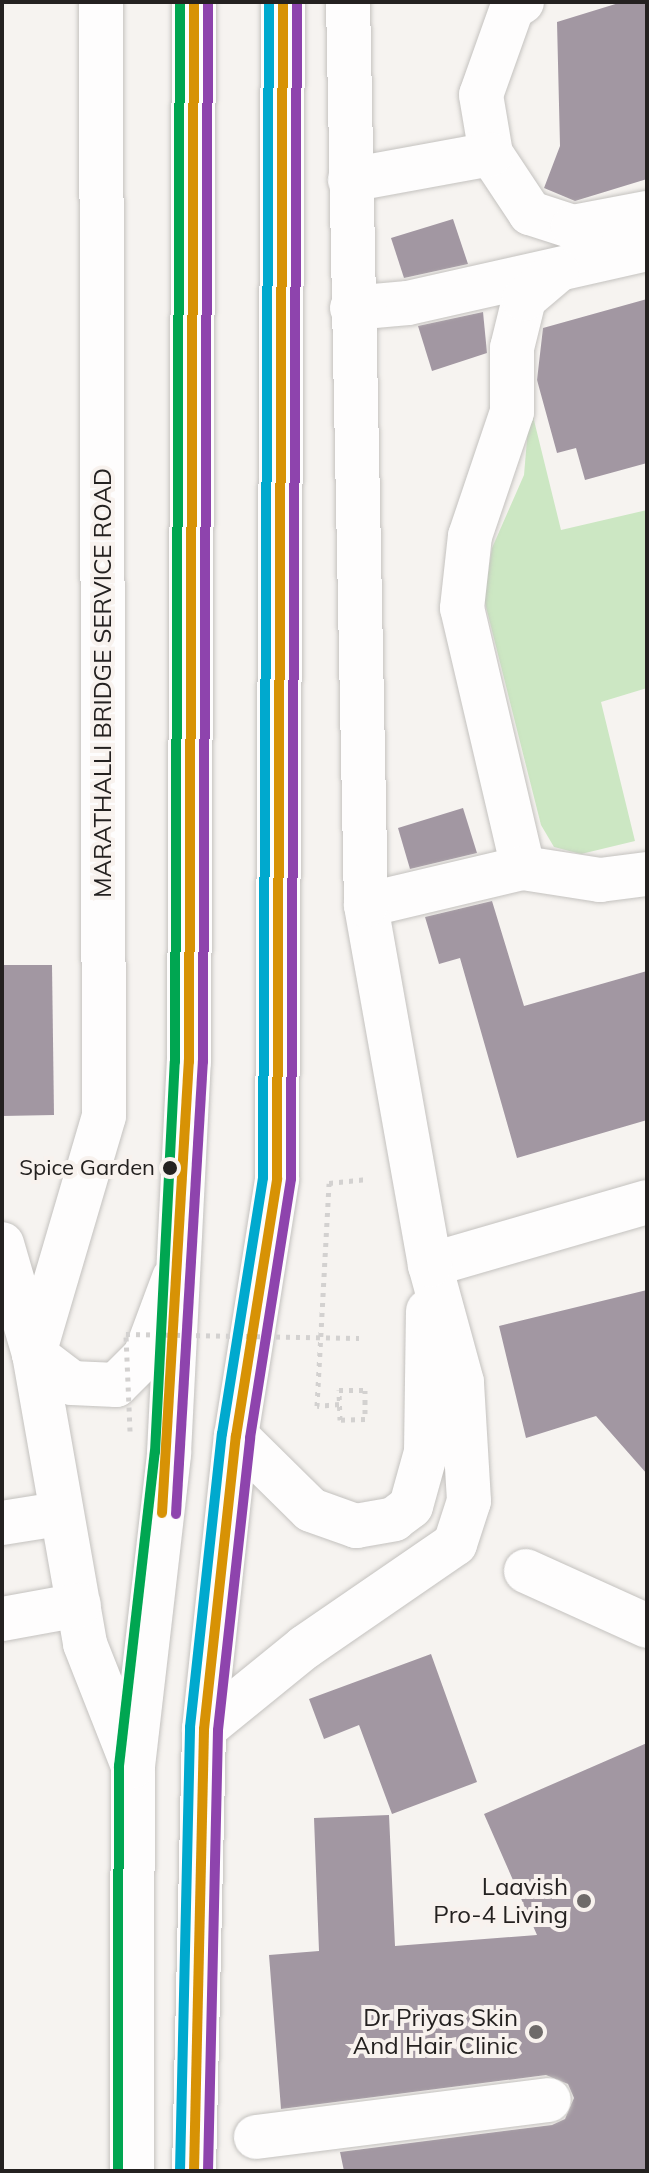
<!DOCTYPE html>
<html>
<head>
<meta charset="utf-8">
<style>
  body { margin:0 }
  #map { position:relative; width:649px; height:2173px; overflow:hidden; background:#f6f3f0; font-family:Mulish,sans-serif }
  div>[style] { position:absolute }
  .green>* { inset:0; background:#cce7c3 }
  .building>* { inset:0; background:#a297a2 }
  .path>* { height:5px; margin-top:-2.5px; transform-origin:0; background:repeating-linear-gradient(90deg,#d3d1d0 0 4px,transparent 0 10px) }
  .roads { filter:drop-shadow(0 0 2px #c4c2bf) drop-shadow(0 0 2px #c4c2bf) }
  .minor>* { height:44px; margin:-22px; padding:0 22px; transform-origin:22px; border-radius:22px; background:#fefdfd }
  .major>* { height:44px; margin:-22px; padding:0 22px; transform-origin:22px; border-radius:22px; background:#fefdfd }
  .path-bridge>* { height:5px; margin-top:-2.5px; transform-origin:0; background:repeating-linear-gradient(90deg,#d3d1d0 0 4px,transparent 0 10px) }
  .bus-1>* { height:10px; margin:-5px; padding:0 5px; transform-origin:5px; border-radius:5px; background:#d79205 }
  .bus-2>* { height:10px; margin:-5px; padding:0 5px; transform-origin:5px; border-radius:5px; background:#8e44ad }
  .bus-3>* { height:10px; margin:-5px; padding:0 5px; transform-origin:5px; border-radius:5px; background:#00a9ce }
  .bus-4>* { height:10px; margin:-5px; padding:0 5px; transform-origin:5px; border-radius:5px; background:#00a651 }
  .dots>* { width:22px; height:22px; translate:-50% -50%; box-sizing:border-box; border:4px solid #f8f2ee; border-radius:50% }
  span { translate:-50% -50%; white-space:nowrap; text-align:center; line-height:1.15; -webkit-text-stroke:8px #f8f2ee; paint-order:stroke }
  .bus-label { font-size:22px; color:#242120 }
  .right { translate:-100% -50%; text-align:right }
  .street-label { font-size:24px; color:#242120 }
  .poi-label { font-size:24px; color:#242120 }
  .frame { position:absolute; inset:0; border:4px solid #242120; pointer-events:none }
</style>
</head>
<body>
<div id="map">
  <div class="green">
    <i style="clip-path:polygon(530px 404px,561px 530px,647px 510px,647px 688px,601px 702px,635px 841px,581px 854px,554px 847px,541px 825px,484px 599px,492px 548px,524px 475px)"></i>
  </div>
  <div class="building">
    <i style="clip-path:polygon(622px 2px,647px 2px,647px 179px,575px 201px,544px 188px,560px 146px,557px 22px)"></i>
    <i style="clip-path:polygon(453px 219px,468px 264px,404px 278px,391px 238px)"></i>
    <i style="clip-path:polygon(647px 299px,647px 463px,585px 480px,576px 448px,557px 453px,537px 380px,543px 328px)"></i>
    <i style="clip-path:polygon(483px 312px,487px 353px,432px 371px,418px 326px)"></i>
    <i style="clip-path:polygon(463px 808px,477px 853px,410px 869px,398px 828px)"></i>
    <i style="clip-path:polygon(492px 901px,524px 1006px,647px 971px,647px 1120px,517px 1158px,460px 958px,439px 964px,425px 917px)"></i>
    <i style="clip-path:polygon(2px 965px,52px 965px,54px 1115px,2px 1116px)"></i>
    <i style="clip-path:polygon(647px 1290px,647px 1474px,596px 1416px,526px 1438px,499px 1326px)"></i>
    <i style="clip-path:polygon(431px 1654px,477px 1782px,392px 1814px,359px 1725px,324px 1739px,309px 1699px)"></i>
    <i style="clip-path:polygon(647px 1743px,647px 2171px,344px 2171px,340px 2152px,552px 2125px,565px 2119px,574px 2098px,568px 2084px,546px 2075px,281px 2109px,269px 1955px,319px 1951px,314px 1818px,389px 1815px,395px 1946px,537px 1935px,484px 1814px)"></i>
  </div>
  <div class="path">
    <i style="left:339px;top:1390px;width:26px"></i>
    <i style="left:365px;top:1390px;width:29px;rotate:90deg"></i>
    <i style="left:365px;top:1419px;width:25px;rotate:178deg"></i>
    <i style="left:340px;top:1420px;width:30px;rotate:-92deg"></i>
    <i style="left:339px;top:1404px;width:22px;rotate:175deg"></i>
    <i style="left:317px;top:1406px;width:223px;rotate:-86.9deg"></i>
    <i style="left:329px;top:1183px;width:36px;rotate:-6deg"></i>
  </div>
  <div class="roads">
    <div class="minor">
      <i style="left:101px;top:2px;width:1114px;rotate:89.85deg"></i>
      <i style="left:104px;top:1116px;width:248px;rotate:106.4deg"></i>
      <i style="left:34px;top:1354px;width:294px;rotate:80deg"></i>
      <i style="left:85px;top:1644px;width:131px;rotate:68.5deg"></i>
      <i style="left:522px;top:2px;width:12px;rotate:149deg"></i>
      <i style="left:512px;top:8px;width:92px;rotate:109.6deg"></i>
      <i style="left:481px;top:95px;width:60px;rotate:80.4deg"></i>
      <i style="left:491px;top:154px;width:71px;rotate:56.5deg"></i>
      <i style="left:530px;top:213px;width:45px;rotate:18deg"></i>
      <i style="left:573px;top:227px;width:75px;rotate:-10.7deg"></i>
      <i style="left:350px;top:180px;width:143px;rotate:-10.4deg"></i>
      <i style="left:352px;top:308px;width:56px;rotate:-5.1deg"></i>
      <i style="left:408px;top:303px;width:245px;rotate:-12.7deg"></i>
      <i style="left:523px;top:868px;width:267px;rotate:-103.2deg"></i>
      <i style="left:462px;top:608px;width:72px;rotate:-83.7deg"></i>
      <i style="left:470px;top:536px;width:131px;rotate:-71.3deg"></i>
      <i style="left:512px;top:412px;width:64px;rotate:-90deg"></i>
      <i style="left:512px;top:348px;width:50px;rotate:-76.2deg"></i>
      <i style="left:524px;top:299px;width:43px;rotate:-40.3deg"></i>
      <i style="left:366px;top:905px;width:161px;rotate:-13.3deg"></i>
      <i style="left:523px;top:868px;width:78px;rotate:8.9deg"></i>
      <i style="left:600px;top:880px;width:47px;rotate:-7.3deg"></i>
      <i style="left:2px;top:1244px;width:115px;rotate:73.8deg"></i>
      <i style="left:430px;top:1265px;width:226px;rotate:-16.2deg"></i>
      <i style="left:34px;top:1354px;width:48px;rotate:37.3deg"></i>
      <i style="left:72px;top:1383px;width:44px;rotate:2.6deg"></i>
      <i style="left:116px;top:1385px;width:41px;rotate:-45deg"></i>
      <i style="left:145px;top:1356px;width:83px;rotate:-69.6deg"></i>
      <i style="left:236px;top:1436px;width:105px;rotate:44.6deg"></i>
      <i style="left:311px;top:1510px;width:48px;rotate:19.6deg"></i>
      <i style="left:356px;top:1526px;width:39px;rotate:-10deg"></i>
      <i style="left:394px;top:1519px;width:21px;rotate:-37deg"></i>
      <i style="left:411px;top:1506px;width:56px;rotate:-74.5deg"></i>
      <i style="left:426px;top:1452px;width:141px;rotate:-89.2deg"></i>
      <i style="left:2px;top:1523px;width:57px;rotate:-9.1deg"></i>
      <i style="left:526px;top:1571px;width:133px;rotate:24.4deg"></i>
      <i style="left:2px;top:1619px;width:78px;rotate:-10.3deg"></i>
      <i style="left:204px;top:1729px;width:130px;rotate:-39.1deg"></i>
      <i style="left:305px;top:1647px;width:182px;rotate:-34.5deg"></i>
      <i style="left:455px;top:1544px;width:45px;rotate:-72deg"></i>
      <i style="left:469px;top:1501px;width:119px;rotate:-93.4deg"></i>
      <i style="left:462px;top:1382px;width:121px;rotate:-105.3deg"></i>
      <i style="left:430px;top:1265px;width:366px;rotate:-100.1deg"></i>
      <i style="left:366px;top:905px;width:903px;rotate:-91.14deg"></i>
      <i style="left:256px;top:2137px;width:295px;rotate:-7.2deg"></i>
    </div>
    <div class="major">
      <i style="left:132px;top:2171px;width:405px;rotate:-89.9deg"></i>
      <i style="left:133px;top:1766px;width:315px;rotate:-83.4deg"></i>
      <i style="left:169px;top:1453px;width:392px;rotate:-87.1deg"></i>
      <i style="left:189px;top:1062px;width:1060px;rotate:-89.73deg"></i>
      <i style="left:194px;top:2171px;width:442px;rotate:-88.7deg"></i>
      <i style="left:204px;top:1729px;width:295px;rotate:-83.8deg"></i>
      <i style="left:236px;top:1436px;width:260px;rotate:-80.9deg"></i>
      <i style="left:277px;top:1179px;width:1177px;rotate:-89.71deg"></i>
    </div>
  </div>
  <div class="path-bridge">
    <i style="left:130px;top:1431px;width:97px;rotate:-92.4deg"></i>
    <i style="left:126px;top:1334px;width:233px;rotate:1deg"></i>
  </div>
  <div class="bus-1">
    <i style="left:162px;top:1513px;width:452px;rotate:-86.6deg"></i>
    <i style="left:189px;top:1062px;width:1060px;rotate:-89.73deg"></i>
    <i style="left:194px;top:2171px;width:442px;rotate:-88.7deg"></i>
    <i style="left:204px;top:1729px;width:295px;rotate:-83.8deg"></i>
    <i style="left:236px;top:1436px;width:260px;rotate:-80.9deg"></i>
    <i style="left:277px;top:1179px;width:1177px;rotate:-89.71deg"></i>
  </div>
  <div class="bus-2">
    <i style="left:176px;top:1514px;width:453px;rotate:-86.6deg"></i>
    <i style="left:203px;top:1062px;width:1060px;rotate:-89.73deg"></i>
    <i style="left:208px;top:2171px;width:441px;rotate:-88.7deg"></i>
    <i style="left:218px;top:1730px;width:294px;rotate:-83.7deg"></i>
    <i style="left:250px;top:1438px;width:262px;rotate:-81deg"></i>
    <i style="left:291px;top:1179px;width:1177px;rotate:-89.71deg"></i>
  </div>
  <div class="bus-3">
    <i style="left:180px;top:2171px;width:444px;rotate:-88.7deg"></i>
    <i style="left:190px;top:1727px;width:295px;rotate:-83.8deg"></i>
    <i style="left:222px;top:1434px;width:259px;rotate:-80.9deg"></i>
    <i style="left:263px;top:1178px;width:1176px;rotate:-89.71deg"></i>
  </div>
  <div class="bus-4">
    <i style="left:118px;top:2171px;width:405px;rotate:-89.9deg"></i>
    <i style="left:119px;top:1766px;width:316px;rotate:-83.5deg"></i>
    <i style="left:155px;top:1452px;width:391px;rotate:-87.1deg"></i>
    <i style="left:175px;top:1062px;width:1060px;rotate:-89.73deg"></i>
  </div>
  <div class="dots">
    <i style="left:170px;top:1168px;background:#242120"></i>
    <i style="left:584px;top:1901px;background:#6e6a69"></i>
    <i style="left:536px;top:2032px;background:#6e6a69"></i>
  </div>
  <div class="bus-label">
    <span class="right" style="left:155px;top:1168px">Spice Garden</span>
  </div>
  <div class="street-label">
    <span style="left:103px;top:683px;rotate:-90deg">MARATHALLI BRIDGE SERVICE ROAD</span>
  </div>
  <div class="poi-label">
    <span class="right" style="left:568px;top:1901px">Laavish<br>Pro-4 Living</span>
    <span class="right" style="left:518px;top:2032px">Dr Priyas Skin<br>And Hair Clinic</span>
  </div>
  <div class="frame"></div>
</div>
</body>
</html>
